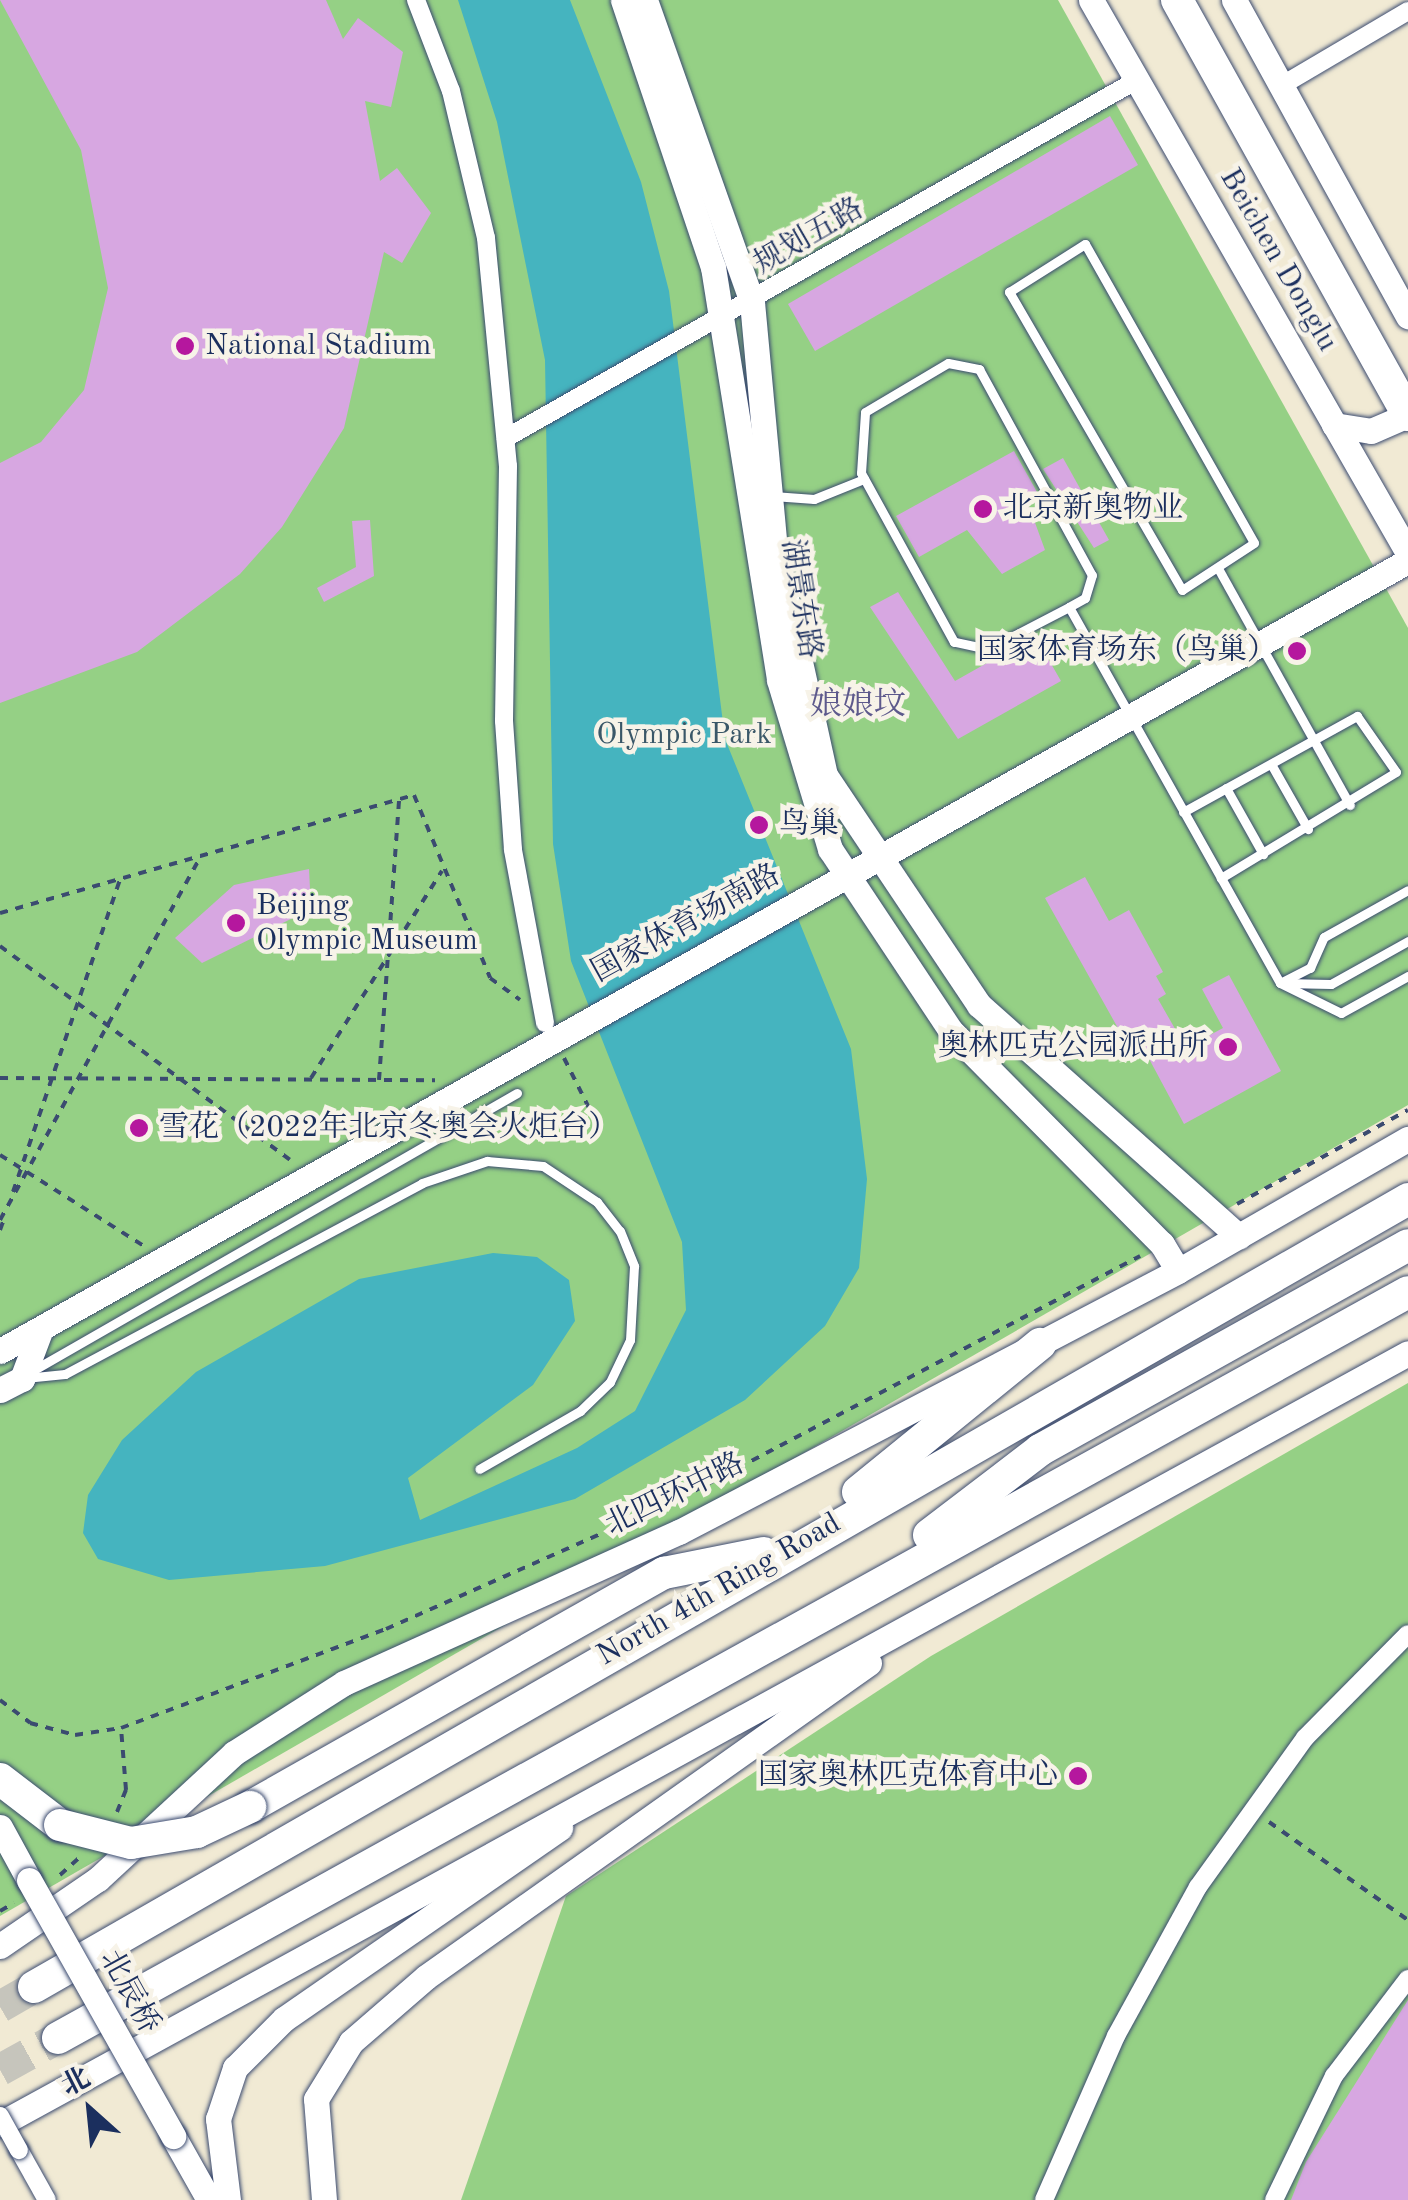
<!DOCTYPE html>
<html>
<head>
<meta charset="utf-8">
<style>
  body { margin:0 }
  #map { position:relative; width:1408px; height:2200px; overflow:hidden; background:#f1ead4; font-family:"Old Standard TT","Noto Serif SC",serif }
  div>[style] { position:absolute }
  .green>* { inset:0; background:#95d085 }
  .water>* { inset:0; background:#45b4bf }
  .building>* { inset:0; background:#d7a7e1 }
  .highway-tunnel>* { height:32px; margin-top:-16px; transform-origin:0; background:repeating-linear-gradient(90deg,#c6c5bc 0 32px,transparent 0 48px) }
  .path>* { height:4px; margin-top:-2px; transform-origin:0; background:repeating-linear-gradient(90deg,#3b4b70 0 8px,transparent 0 16px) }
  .roads { filter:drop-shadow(0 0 2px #3b4b70) drop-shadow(0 0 2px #3b4b70) }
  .lane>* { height:9px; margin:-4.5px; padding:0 4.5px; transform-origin:4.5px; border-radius:4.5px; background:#fff }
  .street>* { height:18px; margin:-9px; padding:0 9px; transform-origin:9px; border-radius:9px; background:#fff }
  .secondary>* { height:25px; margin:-12.5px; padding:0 12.5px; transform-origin:12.5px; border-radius:12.5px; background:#fff }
  .highway>* { height:32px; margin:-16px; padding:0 16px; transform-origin:16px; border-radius:16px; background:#fff }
  .bridges { filter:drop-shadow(0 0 2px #3b4b70) drop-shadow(0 0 2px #3b4b70) }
  .street-bridge>* { height:18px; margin:-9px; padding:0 9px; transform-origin:9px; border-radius:9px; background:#fff }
  .secondary-bridge>* { height:25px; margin:-12.5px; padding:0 12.5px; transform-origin:12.5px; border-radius:12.5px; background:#fff }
  .highway-bridge>* { height:32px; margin:-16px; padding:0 16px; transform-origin:16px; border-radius:16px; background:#fff }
  .dots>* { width:28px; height:28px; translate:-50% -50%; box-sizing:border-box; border:5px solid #f7f3e8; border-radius:50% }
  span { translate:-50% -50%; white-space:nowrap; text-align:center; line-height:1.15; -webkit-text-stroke:9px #f7f3e8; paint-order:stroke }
  .street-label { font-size:30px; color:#1b2f5e }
  .poi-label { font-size:30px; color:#1b2f5e }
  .left { translate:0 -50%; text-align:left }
  .right { translate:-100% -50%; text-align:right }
  .park-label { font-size:30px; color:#3a5768 }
  .neighbourhood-label { font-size:32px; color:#5d598c }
  .north { position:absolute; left:40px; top:2060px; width:100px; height:100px; -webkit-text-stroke:8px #f7f3e8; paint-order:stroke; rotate:333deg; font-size:28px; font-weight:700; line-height:40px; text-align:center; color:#1b2f5e }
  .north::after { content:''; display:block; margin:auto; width:35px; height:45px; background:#1b2f5e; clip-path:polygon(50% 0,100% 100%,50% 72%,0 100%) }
</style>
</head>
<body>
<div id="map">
  <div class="green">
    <i style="clip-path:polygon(0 0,1058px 0,1408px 628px,1408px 1105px,0 1916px)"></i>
    <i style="clip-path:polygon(1408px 1383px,1408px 2200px,461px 2200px,566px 1896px,931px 1656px)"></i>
  </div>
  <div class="water">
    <i style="clip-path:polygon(458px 0,570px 0,641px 182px,669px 291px,725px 739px,851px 1049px,867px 1179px,859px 1268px,825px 1326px,745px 1400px,575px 1499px,325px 1566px,169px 1580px,98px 1559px,83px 1533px,88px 1495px,122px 1440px,196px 1372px,359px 1279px,493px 1253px,537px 1257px,569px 1280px,575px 1321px,533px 1385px,408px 1478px,420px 1520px,577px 1448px,635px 1411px,686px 1310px,682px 1242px,571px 961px,553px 844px,545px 360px,497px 122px)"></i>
  </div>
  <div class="building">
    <i style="clip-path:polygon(0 0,326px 0,343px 39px,358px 18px,403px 52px,391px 107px,365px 101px,380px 181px,397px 168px,431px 213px,402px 263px,384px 252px,344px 428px,282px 527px,240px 574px,137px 652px,0 703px,0 463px,41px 442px,84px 390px,108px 288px,81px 150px)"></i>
    <i style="clip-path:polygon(1110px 116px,1138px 165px,815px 351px,788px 304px)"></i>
    <i style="clip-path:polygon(1014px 451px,1037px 492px,1026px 498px,1045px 550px,1002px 574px,967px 530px,919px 557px,896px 516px)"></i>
    <i style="clip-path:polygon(1063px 458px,1109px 540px,1094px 548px,1043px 469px)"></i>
    <i style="clip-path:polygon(370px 520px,374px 576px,324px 602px,317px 588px,356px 567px,352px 521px)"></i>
    <i style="clip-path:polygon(898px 592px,955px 681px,1035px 636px,1061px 681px,958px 739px,870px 607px)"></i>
    <i style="clip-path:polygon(309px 869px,311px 909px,202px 963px,175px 938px,234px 885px)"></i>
    <i style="clip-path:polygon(1085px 877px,1109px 921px,1129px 910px,1163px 972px,1156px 976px,1166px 994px,1158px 999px,1186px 1048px,1223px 1028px,1202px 989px,1229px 975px,1281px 1071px,1184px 1124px,1139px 1040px,1128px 1046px,1045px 898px)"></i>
    <i style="clip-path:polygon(1408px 2000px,1408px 2200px,1291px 2200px,1306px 2162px)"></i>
  </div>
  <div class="highway-tunnel">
    <i style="left:0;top:2007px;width:39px;rotate:-30deg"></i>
    <i style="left:0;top:2070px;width:66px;rotate:-28.9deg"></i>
  </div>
  <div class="path">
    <i style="left:0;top:913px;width:430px;rotate:-15.9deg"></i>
    <i style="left:414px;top:795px;width:198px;rotate:67.4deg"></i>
    <i style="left:490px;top:978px;width:37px;rotate:36deg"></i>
    <i style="left:0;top:946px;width:360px;rotate:36.4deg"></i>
    <i style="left:564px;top:1058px;width:65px;rotate:63.4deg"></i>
    <i style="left:0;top:1078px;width:435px;rotate:0.3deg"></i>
    <i style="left:311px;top:1078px;width:245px;rotate:-57.7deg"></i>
    <i style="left:379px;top:1080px;width:283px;rotate:-85.9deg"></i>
    <i style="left:0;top:1155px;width:170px;rotate:32.3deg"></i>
    <i style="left:13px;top:1192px;width:330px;rotate:-71.1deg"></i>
    <i style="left:1237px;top:1204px;width:195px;rotate:-28.8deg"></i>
    <i style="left:0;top:1220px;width:416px;rotate:-61.1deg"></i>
    <i style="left:0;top:1230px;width:15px;rotate:-70deg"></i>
    <i style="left:0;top:1700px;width:38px;rotate:37deg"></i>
    <i style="left:30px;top:1723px;width:47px;rotate:14.9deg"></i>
    <i style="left:75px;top:1735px;width:47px;rotate:-8.7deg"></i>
    <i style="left:121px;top:1728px;width:283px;rotate:-20.5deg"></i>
    <i style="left:386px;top:1629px;width:323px;rotate:-23.9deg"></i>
    <i style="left:681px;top:1498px;width:519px;rotate:-27.8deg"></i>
    <i style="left:117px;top:1812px;width:24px;rotate:-68deg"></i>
    <i style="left:126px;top:1790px;width:62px;rotate:-94.6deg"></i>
    <i style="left:1269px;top:1822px;width:170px;rotate:35.2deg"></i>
    <i style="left:60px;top:1875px;width:25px;rotate:-42deg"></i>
    <i style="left:0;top:1911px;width:16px;rotate:-30deg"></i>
  </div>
  <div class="roads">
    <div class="lane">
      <i style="left:1085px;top:244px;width:343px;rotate:60.5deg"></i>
      <i style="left:1254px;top:543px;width:86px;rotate:146.9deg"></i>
      <i style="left:1182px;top:590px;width:345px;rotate:-120.1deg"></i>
      <i style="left:1009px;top:292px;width:90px;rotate:-32.3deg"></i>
      <i style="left:773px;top:496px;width:41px;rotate:4.2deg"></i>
      <i style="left:814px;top:499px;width:54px;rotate:-21.8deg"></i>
      <i style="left:1219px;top:570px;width:269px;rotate:60.9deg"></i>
      <i style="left:1069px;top:607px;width:91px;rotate:152.6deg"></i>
      <i style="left:988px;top:649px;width:35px;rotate:-168deg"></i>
      <i style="left:954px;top:642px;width:193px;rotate:-118.8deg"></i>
      <i style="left:861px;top:473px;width:61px;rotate:-86.2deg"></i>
      <i style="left:865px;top:412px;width:96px;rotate:-30.6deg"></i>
      <i style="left:948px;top:363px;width:32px;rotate:11deg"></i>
      <i style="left:979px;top:369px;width:235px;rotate:61.3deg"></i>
      <i style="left:1092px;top:575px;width:24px;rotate:107deg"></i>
      <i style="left:1085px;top:598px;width:18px;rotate:151deg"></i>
      <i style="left:1069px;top:607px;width:431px;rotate:60.7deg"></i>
      <i style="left:1280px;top:983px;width:68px;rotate:26.2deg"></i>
      <i style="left:1341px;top:1013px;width:77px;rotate:-28.9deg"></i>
      <i style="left:1271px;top:764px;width:75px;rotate:60.4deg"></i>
      <i style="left:1226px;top:788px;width:76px;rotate:60.7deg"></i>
      <i style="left:1183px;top:812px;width:199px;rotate:-28.9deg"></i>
      <i style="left:1357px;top:716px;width:68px;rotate:55.1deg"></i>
      <i style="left:1396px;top:772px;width:205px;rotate:148.8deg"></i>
      <i style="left:1280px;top:983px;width:34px;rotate:-27deg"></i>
      <i style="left:1310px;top:968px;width:34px;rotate:-66deg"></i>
      <i style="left:1324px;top:937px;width:96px;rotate:-29.2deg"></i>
      <i style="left:1283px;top:983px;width:48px;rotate:1.2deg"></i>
      <i style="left:1331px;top:984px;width:88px;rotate:-29.2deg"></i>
      <i style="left:32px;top:1371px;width:559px;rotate:-29.82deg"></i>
      <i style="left:25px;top:1378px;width:40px;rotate:-5.7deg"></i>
      <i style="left:65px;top:1374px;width:405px;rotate:-28.1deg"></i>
      <i style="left:422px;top:1183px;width:69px;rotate:-18.7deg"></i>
      <i style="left:487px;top:1161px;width:56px;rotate:5.1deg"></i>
      <i style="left:543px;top:1166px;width:65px;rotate:33.7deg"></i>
      <i style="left:597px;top:1202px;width:37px;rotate:52deg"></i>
      <i style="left:620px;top:1231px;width:38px;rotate:68deg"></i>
      <i style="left:634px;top:1266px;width:74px;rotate:93.1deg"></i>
      <i style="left:630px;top:1340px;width:47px;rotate:115.5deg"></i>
      <i style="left:610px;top:1382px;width:42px;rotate:136deg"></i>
      <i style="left:580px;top:1411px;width:116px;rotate:150.1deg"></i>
    </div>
    <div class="street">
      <i style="left:416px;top:0;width:97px;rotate:69deg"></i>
      <i style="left:451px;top:91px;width:151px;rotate:76.6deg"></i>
      <i style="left:486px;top:238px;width:229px;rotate:84.5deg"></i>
      <i style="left:508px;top:466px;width:255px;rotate:90.9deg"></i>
      <i style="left:504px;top:721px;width:129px;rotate:86deg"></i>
      <i style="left:513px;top:850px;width:176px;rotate:79.5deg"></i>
      <i style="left:1286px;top:83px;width:142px;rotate:-30.5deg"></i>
      <i style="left:506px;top:438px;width:725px;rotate:-29.57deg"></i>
      <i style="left:19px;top:2150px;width:57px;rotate:60.8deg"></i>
      <i style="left:1044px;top:2200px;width:179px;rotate:-66.3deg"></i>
      <i style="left:1116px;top:2036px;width:170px;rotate:-61.2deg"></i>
      <i style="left:1198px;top:1887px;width:183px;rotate:-54.3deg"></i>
      <i style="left:1305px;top:1738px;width:146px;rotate:-45.3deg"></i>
      <i style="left:1274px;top:2200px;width:138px;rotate:-64.2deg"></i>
      <i style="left:1334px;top:2076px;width:122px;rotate:-52.7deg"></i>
    </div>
    <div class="secondary">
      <i style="left:623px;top:0;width:282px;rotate:71.4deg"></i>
      <i style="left:713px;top:267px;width:418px;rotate:80.9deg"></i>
      <i style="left:779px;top:680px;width:177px;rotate:73.2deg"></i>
      <i style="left:830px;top:849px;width:219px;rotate:56.4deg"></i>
      <i style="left:951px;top:1031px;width:300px;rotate:45.3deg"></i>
      <i style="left:1162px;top:1244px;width:31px;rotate:59deg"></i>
      <i style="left:645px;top:0;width:320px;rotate:70.5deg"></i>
      <i style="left:752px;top:302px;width:247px;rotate:84.7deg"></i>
      <i style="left:775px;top:548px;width:232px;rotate:77.6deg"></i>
      <i style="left:825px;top:775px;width:277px;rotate:56.2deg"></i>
      <i style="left:979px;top:1005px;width:348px;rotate:41.7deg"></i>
      <i style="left:1091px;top:0;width:637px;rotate:60.18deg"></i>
      <i style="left:1234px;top:0;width:361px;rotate:61.2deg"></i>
      <i style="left:1334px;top:425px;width:37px;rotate:9deg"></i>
      <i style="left:1371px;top:431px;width:40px;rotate:-23.4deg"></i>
      <i style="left:0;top:1351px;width:1614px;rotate:-29.3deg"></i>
      <i style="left:0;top:1390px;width:25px;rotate:-27deg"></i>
      <i style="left:22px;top:1379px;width:51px;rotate:-69.4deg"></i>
      <i style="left:0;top:1827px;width:60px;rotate:61.3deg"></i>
      <i style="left:0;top:1946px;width:119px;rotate:-34.4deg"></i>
      <i style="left:98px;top:1879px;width:185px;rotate:-42.8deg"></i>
      <i style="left:234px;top:1753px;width:130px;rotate:-32.5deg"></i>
      <i style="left:344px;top:1683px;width:367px;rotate:-24.3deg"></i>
      <i style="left:679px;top:1532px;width:563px;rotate:-27.61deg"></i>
      <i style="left:1178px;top:1271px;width:265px;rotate:-29.9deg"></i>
      <i style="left:0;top:2124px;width:1605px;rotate:-28.7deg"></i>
      <i style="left:173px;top:2136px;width:73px;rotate:60.6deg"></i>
      <i style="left:228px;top:2200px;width:82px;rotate:-97deg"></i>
      <i style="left:218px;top:2119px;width:54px;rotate:-71.6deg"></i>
      <i style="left:235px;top:2068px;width:69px;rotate:-45deg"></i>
      <i style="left:284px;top:2019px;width:336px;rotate:-34.7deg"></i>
      <i style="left:324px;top:2200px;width:101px;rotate:-94.5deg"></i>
      <i style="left:316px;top:2099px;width:67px;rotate:-58.4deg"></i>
      <i style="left:351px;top:2042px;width:99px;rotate:-40.9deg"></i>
      <i style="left:426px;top:1977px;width:543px;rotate:-35.33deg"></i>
    </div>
    <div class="highway">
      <i style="left:1177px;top:0;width:475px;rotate:60.9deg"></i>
      <i style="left:858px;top:1492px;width:235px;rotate:-39.1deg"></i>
      <i style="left:929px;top:1535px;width:140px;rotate:-37.4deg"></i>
      <i style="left:1040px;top:1450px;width:421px;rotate:-29.1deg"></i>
      <i style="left:0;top:1779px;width:76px;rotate:37.5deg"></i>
      <i style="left:250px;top:1807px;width:476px;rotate:-29.5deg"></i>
      <i style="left:664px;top:1573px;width:102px;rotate:-11.3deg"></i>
      <i style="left:34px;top:1987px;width:1584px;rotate:-29.83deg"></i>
      <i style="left:58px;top:2038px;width:1542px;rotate:-28.92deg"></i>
    </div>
  </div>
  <div class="bridges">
    <div class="street-bridge">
      <i style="left:0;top:2116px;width:39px;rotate:61deg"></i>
    </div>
    <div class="secondary-bridge">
      <i style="left:29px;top:1880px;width:294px;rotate:60.6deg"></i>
    </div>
    <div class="highway-bridge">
      <i style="left:60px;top:1825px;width:73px;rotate:14.2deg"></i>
      <i style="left:131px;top:1843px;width:67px;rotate:-9.5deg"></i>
      <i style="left:197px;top:1832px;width:59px;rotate:-25.3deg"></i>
    </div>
  </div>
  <div class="dots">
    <i style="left:185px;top:346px;background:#b5179e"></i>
    <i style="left:983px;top:509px;background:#b5179e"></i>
    <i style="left:1297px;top:651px;background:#b5179e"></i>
    <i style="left:759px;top:825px;background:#b5179e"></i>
    <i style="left:236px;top:923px;background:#b5179e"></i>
    <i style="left:1228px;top:1047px;background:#b5179e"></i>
    <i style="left:139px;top:1128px;background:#b5179e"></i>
    <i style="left:1078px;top:1776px;background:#b5179e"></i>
  </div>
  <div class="street-label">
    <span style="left:809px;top:237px;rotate:-30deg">规划五路</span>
    <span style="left:1278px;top:260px;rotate:60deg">Beichen Donglu</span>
    <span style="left:800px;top:599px;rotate:81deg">湖景东路</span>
    <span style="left:686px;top:924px;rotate:-29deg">国家体育场南路</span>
    <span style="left:675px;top:1495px;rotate:-26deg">北四环中路</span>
    <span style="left:719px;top:1590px;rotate:-30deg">North 4th Ring Road</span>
    <span style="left:129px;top:1992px;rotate:61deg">北辰桥</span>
  </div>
  <div class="poi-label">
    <span class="left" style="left:205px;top:346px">National Stadium</span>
    <span class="left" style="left:1003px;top:509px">北京新奥物业</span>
    <span class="right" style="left:1277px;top:651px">国家体育场东（鸟巢）</span>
    <span class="left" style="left:779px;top:825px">鸟巢</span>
    <span class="left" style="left:256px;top:923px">Beijing<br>Olympic Museum</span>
    <span class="right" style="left:1208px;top:1047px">奥林匹克公园派出所</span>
    <span class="left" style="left:159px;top:1128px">雪花（2022年北京冬奥会火炬台）</span>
    <span class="right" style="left:1058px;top:1776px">国家奥林匹克体育中心</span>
  </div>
  <div class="park-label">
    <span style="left:684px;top:735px">Olympic Park</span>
  </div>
  <div class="neighbourhood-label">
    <span style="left:858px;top:706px">娘娘坟</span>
  </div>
  <div class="north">北</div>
</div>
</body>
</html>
